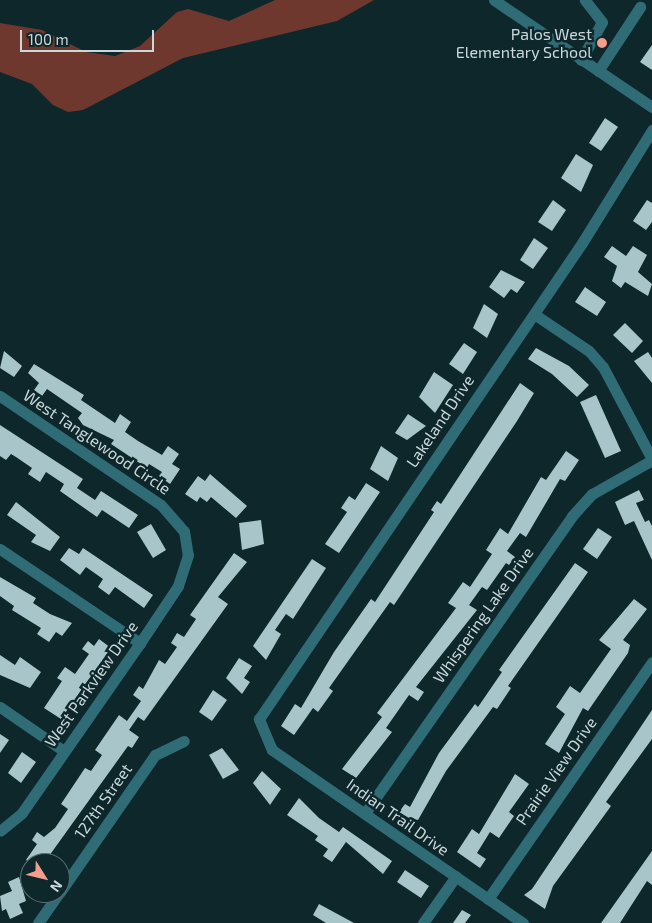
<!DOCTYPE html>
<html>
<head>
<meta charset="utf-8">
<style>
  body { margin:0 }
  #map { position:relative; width:652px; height:923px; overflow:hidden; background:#0d272b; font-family:"Exo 2",sans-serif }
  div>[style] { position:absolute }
  .water>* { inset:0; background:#6f382f }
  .building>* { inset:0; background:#a8c5ca }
  .minor>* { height:11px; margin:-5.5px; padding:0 5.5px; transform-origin:5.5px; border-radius:5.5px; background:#306c75 }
  .dots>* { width:14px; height:14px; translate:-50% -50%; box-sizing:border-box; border:2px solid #0d272b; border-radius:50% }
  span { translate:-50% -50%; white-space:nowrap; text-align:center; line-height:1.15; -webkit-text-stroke:5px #0d272b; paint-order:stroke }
  .poi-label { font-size:16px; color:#cad8db }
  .right { translate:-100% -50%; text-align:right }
  .street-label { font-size:16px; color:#cad8db }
  .north { position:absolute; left:20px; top:853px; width:50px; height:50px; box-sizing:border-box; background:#0d272b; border:1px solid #596e71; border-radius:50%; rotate:126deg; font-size:14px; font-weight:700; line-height:20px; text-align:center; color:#cad8db }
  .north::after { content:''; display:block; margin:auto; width:18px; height:22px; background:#f49d8d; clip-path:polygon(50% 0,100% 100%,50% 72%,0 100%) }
  .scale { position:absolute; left:20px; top:30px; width:134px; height:22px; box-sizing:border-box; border:2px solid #cad8db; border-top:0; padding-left:6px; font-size:15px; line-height:18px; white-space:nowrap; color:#cad8db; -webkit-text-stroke:4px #0d272b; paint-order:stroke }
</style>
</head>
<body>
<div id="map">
  <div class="water">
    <i style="clip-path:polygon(275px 0,374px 0,337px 21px,183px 58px,83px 110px,68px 112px,53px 105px,32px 84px,0 72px,0 23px,42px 30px,86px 52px,115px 56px,140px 46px,177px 12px,188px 9px,229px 21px)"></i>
  </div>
  <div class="building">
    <i style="clip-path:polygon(652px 45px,652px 70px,640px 62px)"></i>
    <i style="clip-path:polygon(605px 118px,618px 127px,601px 151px,589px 143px)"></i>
    <i style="clip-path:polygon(576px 154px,593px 165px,581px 192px,561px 178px)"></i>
    <i style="clip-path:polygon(553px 200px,566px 210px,552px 231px,538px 222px)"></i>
    <i style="clip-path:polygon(647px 200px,652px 203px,652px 222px,646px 230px,633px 221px)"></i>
    <i style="clip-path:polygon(534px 238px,548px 248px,533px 269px,520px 260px)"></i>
    <i style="clip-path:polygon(612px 246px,626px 256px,633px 246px,647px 255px,638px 272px,652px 284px,648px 296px,625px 282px,621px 288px,612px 281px,617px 266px,604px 257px)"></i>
    <i style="clip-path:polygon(501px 270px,525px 282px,517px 293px,511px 289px,504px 298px,489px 287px)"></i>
    <i style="clip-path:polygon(585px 287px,606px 302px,597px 316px,575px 302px)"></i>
    <i style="clip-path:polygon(484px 304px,498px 314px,487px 338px,473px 328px)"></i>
    <i style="clip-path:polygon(625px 323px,643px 341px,632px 353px,613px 335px)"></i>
    <i style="clip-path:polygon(464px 343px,477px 352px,463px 374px,449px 364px)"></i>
    <i style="clip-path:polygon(536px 348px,569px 366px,589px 385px,577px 397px,552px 374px,528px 359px)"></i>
    <i style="clip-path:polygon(4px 351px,22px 366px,14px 377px,0 368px)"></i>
    <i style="clip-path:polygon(648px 352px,652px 358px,652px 383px,634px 361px)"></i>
    <i style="clip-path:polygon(34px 364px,84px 395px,81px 400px,115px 423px,120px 414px,131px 422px,125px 432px,138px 441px,162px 455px,168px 446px,179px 454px,172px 464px,180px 469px,170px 484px,159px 476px,162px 472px,149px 464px,147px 468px,111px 444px,114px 440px,83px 425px,78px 418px,82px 413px,47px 389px,42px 396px,34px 390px,39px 383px,28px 373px)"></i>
    <i style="clip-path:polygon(434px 372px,453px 385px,435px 413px,419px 397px)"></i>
    <i style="clip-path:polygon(520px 383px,534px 393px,517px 421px,394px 605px,390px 602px,329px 688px,333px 691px,318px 712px,313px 708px,294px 735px,281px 726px,295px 704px,301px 708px,334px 652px,371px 599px,375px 602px,434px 512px,431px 510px,437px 501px,441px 504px)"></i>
    <i style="clip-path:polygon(596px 395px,621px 451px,605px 458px,580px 402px)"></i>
    <i style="clip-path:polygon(408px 414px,426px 426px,407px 440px,395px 433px)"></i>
    <i style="clip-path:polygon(0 425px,83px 479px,77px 488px,95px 500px,101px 491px,138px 515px,129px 528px,102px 510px,97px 517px,60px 491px,64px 484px,46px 472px,40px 482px,28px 474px,32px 468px,16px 457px,11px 454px,6px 460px,0 456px)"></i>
    <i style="clip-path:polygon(381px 446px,398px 458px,388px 481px,370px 469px)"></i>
    <i style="clip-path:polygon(566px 451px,579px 460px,565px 481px,560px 479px,526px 537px,520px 533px,507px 551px,515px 557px,509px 565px,506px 563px,487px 590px,482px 587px,469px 605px,477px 610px,416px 687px,424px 692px,418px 701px,409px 695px,386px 728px,392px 732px,356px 778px,342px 769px,382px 717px,377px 713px,456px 608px,448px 603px,463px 582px,470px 587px,492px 554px,486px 550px,500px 528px,508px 534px,541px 477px,546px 480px)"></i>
    <i style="clip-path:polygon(210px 474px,247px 506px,236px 518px,211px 497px,207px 502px,200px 497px,197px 502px,185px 494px,198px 476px,205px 481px)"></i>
    <i style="clip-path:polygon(366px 483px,380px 492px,339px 553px,325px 544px,347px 512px,341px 508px,349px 496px,355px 500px)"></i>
    <i style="clip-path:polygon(639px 490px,644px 500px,636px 503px,645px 522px,649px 520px,652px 526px,652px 560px,634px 521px,625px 525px,615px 502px)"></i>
    <i style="clip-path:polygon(16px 502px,60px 537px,50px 551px,31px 542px,36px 535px,7px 515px)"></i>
    <i style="clip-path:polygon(261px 520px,264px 544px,242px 550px,239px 523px)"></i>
    <i style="clip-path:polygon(151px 524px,166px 550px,153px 558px,137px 532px)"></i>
    <i style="clip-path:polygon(598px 528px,612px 537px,597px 559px,583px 549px)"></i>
    <i style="clip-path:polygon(69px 548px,79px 554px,83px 548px,153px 595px,144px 608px,115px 587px,109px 595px,98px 587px,103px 579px,86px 567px,80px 575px,60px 560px)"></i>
    <i style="clip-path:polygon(234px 553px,247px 562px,218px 597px,228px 604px,144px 721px,138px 717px,129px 730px,139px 737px,132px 748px,128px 746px,44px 863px,31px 863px,26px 860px,37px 844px,32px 840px,37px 832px,44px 837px,55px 828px,68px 809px,61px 804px,85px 768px,91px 771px,102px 755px,95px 750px,119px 715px,127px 721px,141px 701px,133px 695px,139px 686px,143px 689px,159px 660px,165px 664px,177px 647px,171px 643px,177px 633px,184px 637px,196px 619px,190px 615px)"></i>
    <i style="clip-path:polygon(312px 559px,326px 568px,293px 619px,286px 614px,275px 630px,281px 634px,266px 660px,253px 646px)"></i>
    <i style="clip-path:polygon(575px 563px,588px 572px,508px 686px,511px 688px,497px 709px,493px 707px,446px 771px,418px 820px,409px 818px,399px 812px,405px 804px,410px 807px,439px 753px,475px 704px,478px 707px,502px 672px,499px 670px)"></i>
    <i style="clip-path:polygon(0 577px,36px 598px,33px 603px,50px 614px,72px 623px,62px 636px,56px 632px,49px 642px,37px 634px,41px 628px,12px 610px,14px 606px,0 596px)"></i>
    <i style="clip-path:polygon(634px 599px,647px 609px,623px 640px,630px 645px,628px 653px,588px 711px,583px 708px,559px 753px,545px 744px,565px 714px,556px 707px,570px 686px,580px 693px,611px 649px,599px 640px)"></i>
    <i style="clip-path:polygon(99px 639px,111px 648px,61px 719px,44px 708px,62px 681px,57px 678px,65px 667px,75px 674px,89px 654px,82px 649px,88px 641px,94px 646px)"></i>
    <i style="clip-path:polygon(0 655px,15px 665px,20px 657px,41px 672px,30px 688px,0 675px)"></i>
    <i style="clip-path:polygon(239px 658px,252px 666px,244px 678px,250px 682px,242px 694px,226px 678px)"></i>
    <i style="clip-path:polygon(213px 690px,227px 700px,212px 721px,199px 712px)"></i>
    <i style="clip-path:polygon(652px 710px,652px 739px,606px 802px,611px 806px,553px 886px,545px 909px,524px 895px,532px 889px)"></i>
    <i style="clip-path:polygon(0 734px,9px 740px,0 753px)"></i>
    <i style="clip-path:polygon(222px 748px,239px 770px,223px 779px,209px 755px)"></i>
    <i style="clip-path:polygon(22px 752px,36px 762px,21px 783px,8px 773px)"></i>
    <i style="clip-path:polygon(262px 771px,281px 789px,270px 805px,253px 783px)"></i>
    <i style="clip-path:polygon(515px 774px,529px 784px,509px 812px,514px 816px,499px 838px,490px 832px,477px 853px,486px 859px,480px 868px,457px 852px,472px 829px,479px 834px)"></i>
    <i style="clip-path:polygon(299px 798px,319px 818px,339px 832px,343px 827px,392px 861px,383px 874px,346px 842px,332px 862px,323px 856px,328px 849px,315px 840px,318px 836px,287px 815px)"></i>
    <i style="clip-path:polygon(652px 851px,652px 885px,647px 881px,620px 923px,601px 923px)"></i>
    <i style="clip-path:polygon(405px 870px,429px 886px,421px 898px,397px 882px)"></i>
    <i style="clip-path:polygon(19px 877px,26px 901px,19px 904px,23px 913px,10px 919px,6px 909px,2px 911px,0 896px,12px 891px,8px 882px)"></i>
    <i style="clip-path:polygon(319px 904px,354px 923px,326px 923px,313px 915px)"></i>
    <i style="clip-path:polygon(462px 910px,471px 915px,465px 923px,453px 923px)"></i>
  </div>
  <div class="minor">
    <i style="left:494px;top:0;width:191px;rotate:34.1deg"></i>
    <i style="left:581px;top:60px;width:43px;rotate:-61.1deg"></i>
    <i style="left:602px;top:22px;width:28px;rotate:-128deg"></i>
    <i style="left:598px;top:71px;width:77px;rotate:-56.7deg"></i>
    <i style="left:534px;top:314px;width:66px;rotate:33.9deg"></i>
    <i style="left:589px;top:351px;width:21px;rotate:49deg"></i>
    <i style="left:603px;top:367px;width:104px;rotate:62deg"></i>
    <i style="left:0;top:396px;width:194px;rotate:34.1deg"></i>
    <i style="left:161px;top:505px;width:35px;rotate:49deg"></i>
    <i style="left:184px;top:531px;width:24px;rotate:81deg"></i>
    <i style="left:188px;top:555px;width:33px;rotate:108deg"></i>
    <i style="left:178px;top:586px;width:69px;rotate:123.7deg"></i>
    <i style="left:140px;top:643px;width:207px;rotate:124.8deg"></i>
    <i style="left:22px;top:813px;width:28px;rotate:141deg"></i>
    <i style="left:0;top:549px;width:169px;rotate:33.9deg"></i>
    <i style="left:0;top:707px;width:78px;rotate:34.5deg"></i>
    <i style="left:365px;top:813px;width:362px;rotate:-55.1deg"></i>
    <i style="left:572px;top:516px;width:30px;rotate:-48deg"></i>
    <i style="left:592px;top:494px;width:69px;rotate:-29.5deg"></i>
    <i style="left:60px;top:892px;width:167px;rotate:-55.3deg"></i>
    <i style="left:155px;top:755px;width:32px;rotate:-26deg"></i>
    <i style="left:488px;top:899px;width:288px;rotate:-55.3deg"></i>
    <i style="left:38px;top:923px;width:37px;rotate:-55deg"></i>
    <i style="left:423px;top:923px;width:57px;rotate:-54.9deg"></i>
    <i style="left:523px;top:923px;width:305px;rotate:-145.4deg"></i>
    <i style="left:272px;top:750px;width:34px;rotate:-113deg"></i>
    <i style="left:259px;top:719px;width:575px;rotate:-55.84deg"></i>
    <i style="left:582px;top:243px;width:133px;rotate:-58.2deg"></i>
  </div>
  <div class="dots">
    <i style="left:602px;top:43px;background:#f49d8d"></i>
  </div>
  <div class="poi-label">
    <span class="right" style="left:592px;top:43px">Palos West<br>Elementary School</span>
  </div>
  <div class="street-label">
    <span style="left:440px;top:421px;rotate:-56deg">Lakeland Drive</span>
    <span style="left:97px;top:442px;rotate:34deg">West Tanglewood Circle</span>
    <span style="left:483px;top:615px;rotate:-55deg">Whispering Lake Drive</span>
    <span style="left:91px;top:684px;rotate:-55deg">West Parkview Drive</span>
    <span style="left:556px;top:771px;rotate:-55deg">Prairie View Drive</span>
    <span style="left:103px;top:801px;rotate:-55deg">127th Street</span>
    <span style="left:398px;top:817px;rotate:35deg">Indian Trail Drive</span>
  </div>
  <div class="north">N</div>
  <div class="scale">100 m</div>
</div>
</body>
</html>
